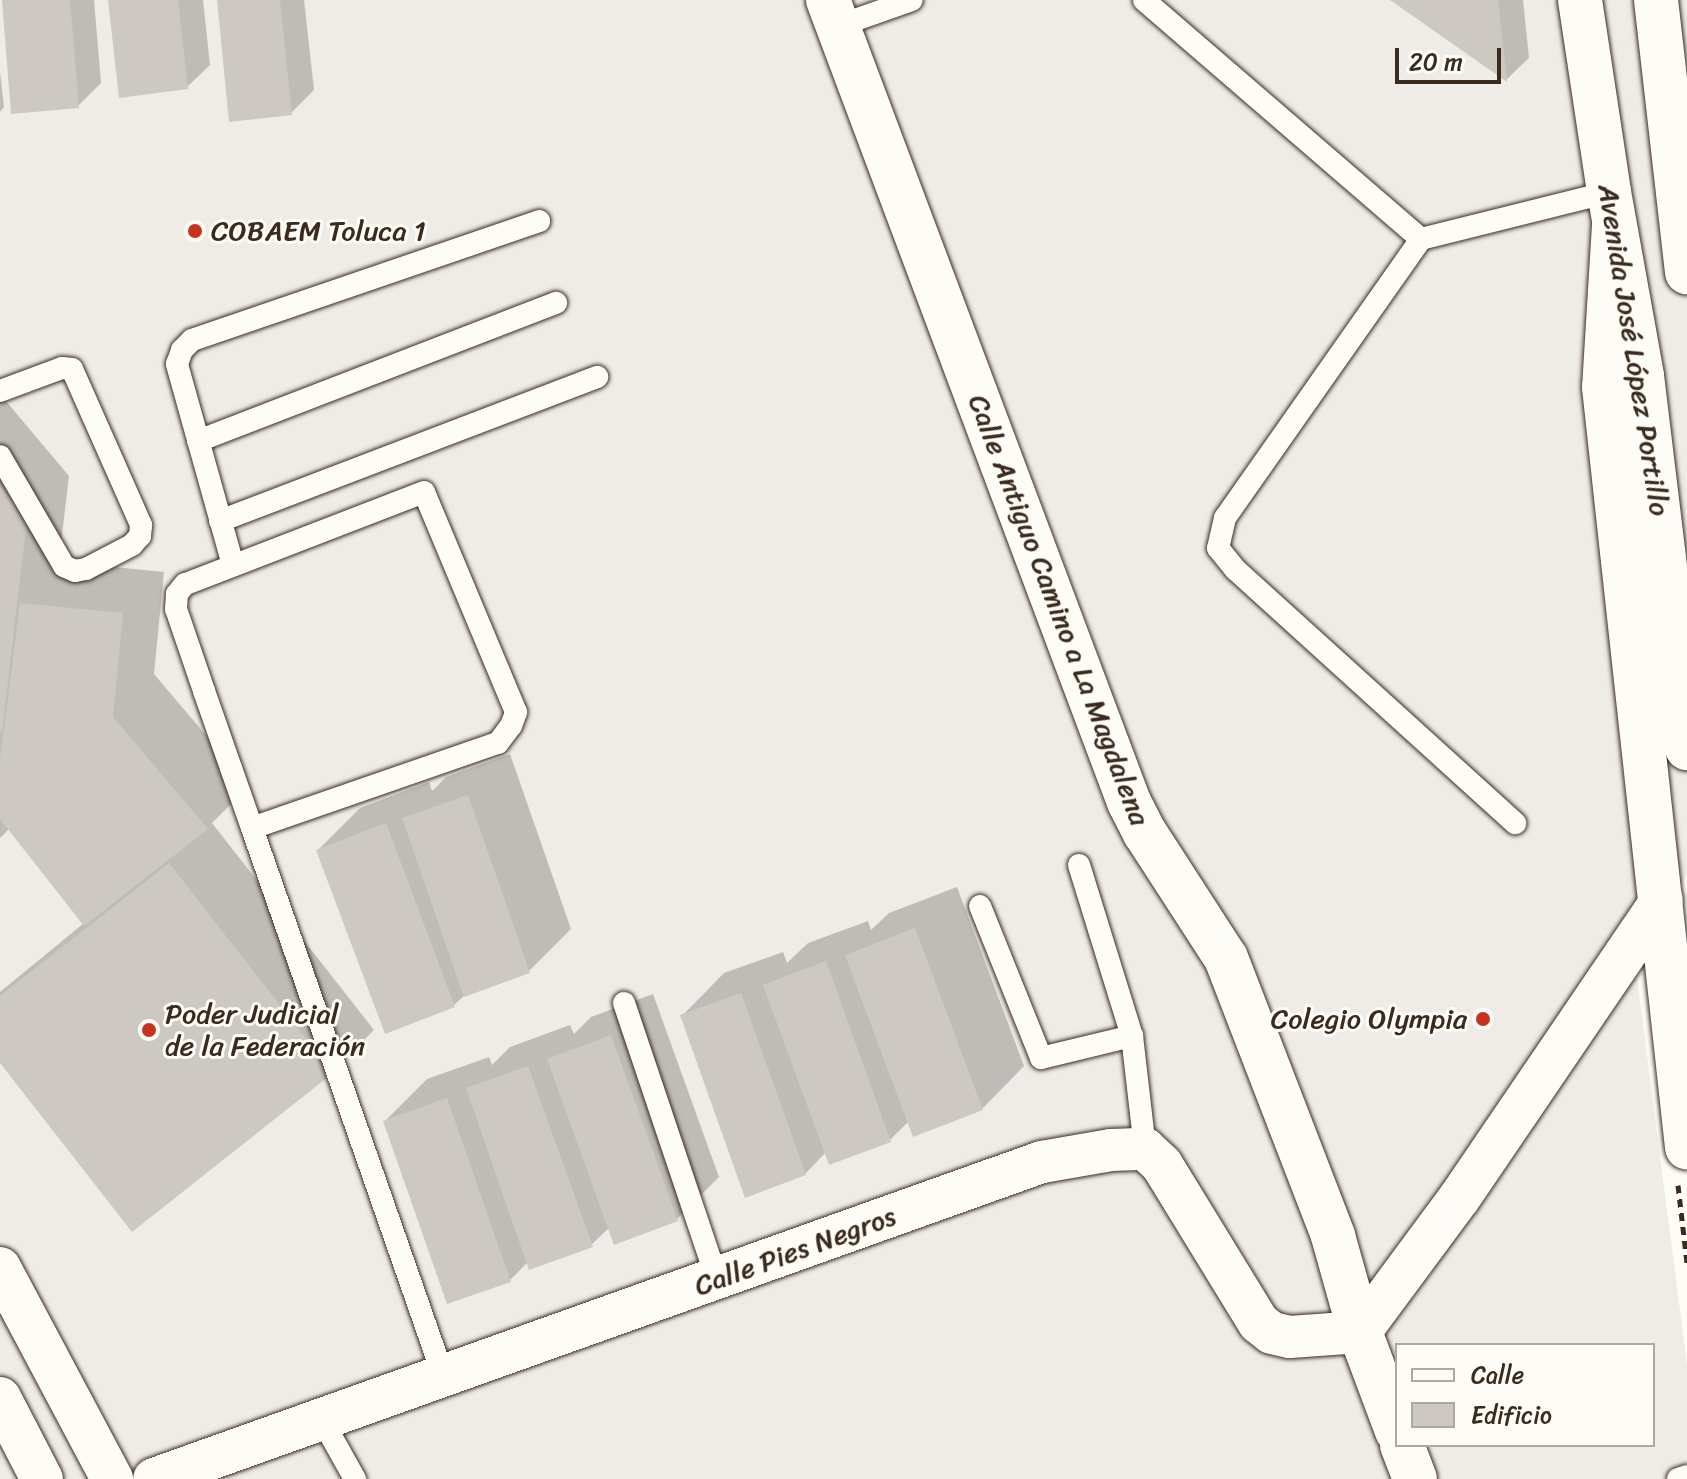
<!DOCTYPE html>
<html>
<head>
<meta charset="utf-8">
<style>
  body { margin:0 }
  #map { position:relative; width:1687px; height:1479px; overflow:hidden; background:#fdfcf7; font-family:Sriracha,sans-serif }
  div>[style] { position:absolute }
  .built>* { inset:0; background:#efece7 }
  .shadow>* { inset:0; background:#0003 }
  .building>* { inset:0; background:#cdc8c2 }
  .path>* { height:5px; margin-top:-2.5px; transform-origin:0; background:repeating-linear-gradient(90deg,#3b2a1e 0 8px,transparent 0 14px) }
  .roads { filter:drop-shadow(0 0 2px #3b2a1e) drop-shadow(0 0 2px #3b2a1e) }
  .service>* { height:22px; margin:-11px; padding:0 11px; transform-origin:11px; border-radius:11px; background:#fdfcf7 }
  .minor>* { height:42px; margin:-21px; padding:0 21px; transform-origin:21px; border-radius:21px; background:#fdfcf7 }
  .primary>* { height:44px; margin:-22px; padding:0 22px; transform-origin:22px; border-radius:22px; background:#fdfcf7 }
  .dots>* { width:22px; height:22px; translate:-50% -50%; box-sizing:border-box; border:4px solid #fdfcf7; border-radius:50% }
  span { translate:-50% -50%; white-space:nowrap; text-align:center; line-height:1.15; -webkit-text-stroke:6px #fdfcf7; paint-order:stroke }
  .poi-label { font-size:28px; color:#3b2a1e }
  .left { translate:0 -50%; text-align:left }
  .right { translate:-100% -50%; text-align:right }
  .street-label { font-size:28px; color:#3b2a1e }
  .legend { position:absolute; left:1395px; top:1343px; width:260px; height:104px; box-sizing:border-box; background:#fdfcf7; border:2px solid #afa8a0; margin:0; padding:10px 14px; list-style:none; font-size:24px; color:#3b2a1e }
  .legend li { display:flex; align-items:center; gap:16px; height:40px }
  .legend b { width:40px; border:2px solid #afa8a0 }
  .scale { position:absolute; left:1395px; top:48px; width:106px; height:36px; box-sizing:border-box; border:4px solid #3b2a1e; border-top:0; padding-left:10px; font-size:24px; line-height:28px; white-space:nowrap; color:#3b2a1e; -webkit-text-stroke:6px #fdfcf7; paint-order:stroke }
</style>
</head>
<body>
<div id="map">
  <div class="built">
    <i style="clip-path:polygon(evenodd,0 0,1687px 0,1687px 875px,1635px 962px,1687px 1365px,1687px 1479px,0 1479px,0 0,1397px 1345px,1653px 1345px,1653px 1445px,1397px 1445px,1397px 1345px)"></i>
  </div>
  <div class="shadow">
    <i style="clip-path:polygon(4px 0,94px 0,101px 83px,78px 106px)"></i>
    <i style="clip-path:polygon(110px 0,203px 0,210px 65px,187px 87px)"></i>
    <i style="clip-path:polygon(219px 0,304px 0,314px 90px,291px 113px)"></i>
    <i style="clip-path:polygon(1394px 0,1523px 0,1529px 58px,1506px 80px)"></i>
    <i style="clip-path:polygon(0 72px,4px 107px,0 112px)"></i>
    <i style="clip-path:polygon(0 394px,69px 476px,58px 569px,64px 562px,164px 572px,154px 674px,249px 786px,212px 823px,374px 1030px,332px 1072px,0 1060px,0 992px,84px 923px,10px 828px,0 838px)"></i>
    <i style="clip-path:polygon(510px 754px,571px 929px,529px 971px,466px 994px,454px 1005px,318px 850px,360px 808px,429px 782px,432px 791px,446px 777px)"></i>
    <i style="clip-path:polygon(957px 887px,1024px 1066px,982px 1109px,909px 1121px,890px 1140px,826px 1152px,805px 1174px,682px 1016px,724px 973px,783px 952px,787px 963px,808px 943px,868px 921px,871px 930px,889px 913px)"></i>
    <i style="clip-path:polygon(653px 994px,719px 1177px,677px 1219px,610px 1227px,591px 1245px,529px 1261px,510px 1280px,385px 1121px,427px 1079px,489px 1057px,492px 1065px,510px 1047px,570px 1025px,574px 1034px,591px 1017px)"></i>
  </div>
  <div class="building">
    <i style="clip-path:polygon(2px 0,70px 0,79px 108px,11px 114px)"></i>
    <i style="clip-path:polygon(108px 0,178px 0,188px 89px,119px 98px)"></i>
    <i style="clip-path:polygon(217px 0,280px 0,292px 115px,229px 122px)"></i>
    <i style="clip-path:polygon(1390px 0,1498px 0,1507px 82px)"></i>
    <i style="clip-path:polygon(0 486px,27px 519px,2px 732px,0 732px)"></i>
    <i style="clip-path:polygon(20px 603px,123px 613px,113px 717px,208px 829px,84px 926px,0 819px,0 759px)"></i>
    <i style="clip-path:polygon(468px 795px,530px 973px,464px 997px,402px 818px)"></i>
    <i style="clip-path:polygon(386px 823px,455px 1007px,385px 1034px,316px 850px)"></i>
    <i style="clip-path:polygon(169px 863px,333px 1073px,132px 1232px,0 1063px,0 996px)"></i>
    <i style="clip-path:polygon(915px 928px,983px 1110px,913px 1137px,845px 955px)"></i>
    <i style="clip-path:polygon(826px 961px,891px 1142px,829px 1165px,763px 985px)"></i>
    <i style="clip-path:polygon(741px 993px,806px 1175px,745px 1198px,680px 1015px)"></i>
    <i style="clip-path:polygon(611px 1035px,678px 1221px,614px 1245px,547px 1059px)"></i>
    <i style="clip-path:polygon(528px 1066px,593px 1247px,529px 1270px,466px 1088px)"></i>
    <i style="clip-path:polygon(447px 1098px,511px 1282px,447px 1304px,383px 1121px)"></i>
  </div>
  <div class="path">
    <i style="left:1678px;top:1185px;width:79px;rotate:83.4deg"></i>
  </div>
  <div class="roads">
    <div class="service">
      <i style="left:1144px;top:0;width:366px;rotate:40.8deg"></i>
      <i style="left:1421px;top:239px;width:194px;rotate:-14deg"></i>
      <i style="left:838px;top:26px;width:78px;rotate:-19.4deg"></i>
      <i style="left:1421px;top:239px;width:341px;rotate:125.1deg"></i>
      <i style="left:1225px;top:518px;width:31px;rotate:103deg"></i>
      <i style="left:1218px;top:548px;width:28px;rotate:51deg"></i>
      <i style="left:1236px;top:570px;width:377px;rotate:42.2deg"></i>
      <i style="left:0;top:391px;width:66px;rotate:-20.4deg"></i>
      <i style="left:62px;top:368px;width:10px;rotate:6deg"></i>
      <i style="left:72px;top:369px;width:171px;rotate:66.1deg"></i>
      <i style="left:141px;top:525px;width:11px;rotate:95deg"></i>
      <i style="left:140px;top:536px;width:12px;rotate:132deg"></i>
      <i style="left:132px;top:545px;width:52px;rotate:152.4deg"></i>
      <i style="left:86px;top:569px;width:11px;rotate:170deg"></i>
      <i style="left:75px;top:571px;width:12px;rotate:-156deg"></i>
      <i style="left:64px;top:566px;width:127px;rotate:-120.2deg"></i>
      <i style="left:198px;top:441px;width:384px;rotate:-21.1deg"></i>
      <i style="left:220px;top:521px;width:404px;rotate:-20.9deg"></i>
      <i style="left:233px;top:565px;width:209px;rotate:-105.6deg"></i>
      <i style="left:177px;top:364px;width:15px;rotate:-70deg"></i>
      <i style="left:182px;top:350px;width:14px;rotate:-45deg"></i>
      <i style="left:192px;top:340px;width:367px;rotate:-18.9deg"></i>
      <i style="left:252px;top:828px;width:260px;rotate:-19.1deg"></i>
      <i style="left:498px;top:743px;width:21px;rotate:-53deg"></i>
      <i style="left:511px;top:726px;width:15px;rotate:-70deg"></i>
      <i style="left:516px;top:712px;width:238px;rotate:-112.7deg"></i>
      <i style="left:424px;top:492px;width:256px;rotate:158.9deg"></i>
      <i style="left:185px;top:584px;width:13px;rotate:129deg"></i>
      <i style="left:177px;top:594px;width:15px;rotate:94deg"></i>
      <i style="left:176px;top:609px;width:87px;rotate:71.1deg"></i>
      <i style="left:204px;top:691px;width:82px;rotate:70.7deg"></i>
      <i style="left:231px;top:768px;width:64px;rotate:70.7deg"></i>
      <i style="left:252px;top:828px;width:583px;rotate:70.76deg"></i>
      <i style="left:1079px;top:865px;width:179px;rotate:72.8deg"></i>
      <i style="left:980px;top:906px;width:164px;rotate:68.1deg"></i>
      <i style="left:1041px;top:1058px;width:94px;rotate:-13.6deg"></i>
      <i style="left:1132px;top:1036px;width:114px;rotate:83.4deg"></i>
      <i style="left:624px;top:1003px;width:291px;rotate:71.4deg"></i>
      <i style="left:322px;top:1420px;width:68px;rotate:60.8deg"></i>
      <i style="left:1678px;top:1479px;width:9px;rotate:-18deg"></i>
    </div>
    <div class="minor">
      <i style="left:0;top:1268px;width:239px;rotate:62deg"></i>
      <i style="left:0;top:1398px;width:91px;rotate:62.6deg"></i>
      <i style="left:154px;top:1479px;width:943px;rotate:-19.65deg"></i>
      <i style="left:1042px;top:1162px;width:70px;rotate:-9.9deg"></i>
      <i style="left:1111px;top:1150px;width:34px;rotate:-2deg"></i>
      <i style="left:1145px;top:1149px;width:23px;rotate:43deg"></i>
      <i style="left:1162px;top:1165px;width:185px;rotate:58.5deg"></i>
      <i style="left:1259px;top:1323px;width:16px;rotate:38deg"></i>
      <i style="left:1272px;top:1333px;width:18px;rotate:13deg"></i>
      <i style="left:1290px;top:1337px;width:70px;rotate:-4.1deg"></i>
      <i style="left:1360px;top:1332px;width:168px;rotate:-53.5deg"></i>
      <i style="left:1460px;top:1197px;width:359px;rotate:-55.8deg"></i>
    </div>
    <div class="primary">
      <i style="left:828px;top:0;width:857px;rotate:69.43deg"></i>
      <i style="left:1129px;top:802px;width:35px;rotate:63deg"></i>
      <i style="left:1145px;top:833px;width:149px;rotate:57.1deg"></i>
      <i style="left:1226px;top:958px;width:298px;rotate:68.9deg"></i>
      <i style="left:1333px;top:1236px;width:100px;rotate:74.3deg"></i>
      <i style="left:1360px;top:1332px;width:106px;rotate:69.5deg"></i>
      <i style="left:1580px;top:0;width:194px;rotate:81.4deg"></i>
      <i style="left:1609px;top:192px;width:187px;rotate:79.8deg"></i>
      <i style="left:1642px;top:376px;width:375px;rotate:83.1deg"></i>
      <i style="left:1656px;top:0;width:274px;rotate:83.5deg"></i>
      <i style="left:1614px;top:225px;width:162px;rotate:93.5deg"></i>
      <i style="left:1604px;top:387px;width:765px;rotate:83.77deg"></i>
      <i style="left:1402px;top:1445px;width:36px;rotate:69deg"></i>
    </div>
  </div>
  <div class="dots">
    <i style="left:195px;top:231px;background:#c8321e"></i>
    <i style="left:1483px;top:1019px;background:#c8321e"></i>
    <i style="left:149px;top:1030px;background:#c8321e"></i>
  </div>
  <div class="poi-label">
    <span class="left" style="left:211px;top:231px">COBAEM Toluca 1</span>
    <span class="left" style="left:165px;top:1030px">Poder Judicial<br>de la Federación</span>
    <span class="right" style="left:1467px;top:1019px">Colegio Olympia</span>
  </div>
  <div class="street-label">
    <span style="left:1634px;top:350px;rotate:81deg">Avenida José López Portillo</span>
    <span style="left:1059px;top:610px;rotate:69deg">Calle Antiguo Camino a La Magdalena</span>
    <span style="left:795px;top:1251px;rotate:-20deg">Calle Pies Negros</span>
  </div>
  <ul class="legend">
  <li><b style="height:10px;background:#fdfcf7"></b>Calle</li>
  <li><b style="height:22px;background:#cdc8c2"></b>Edificio</li>
  </ul>
  <div class="scale">20 m</div>
</div>
</body>
</html>
